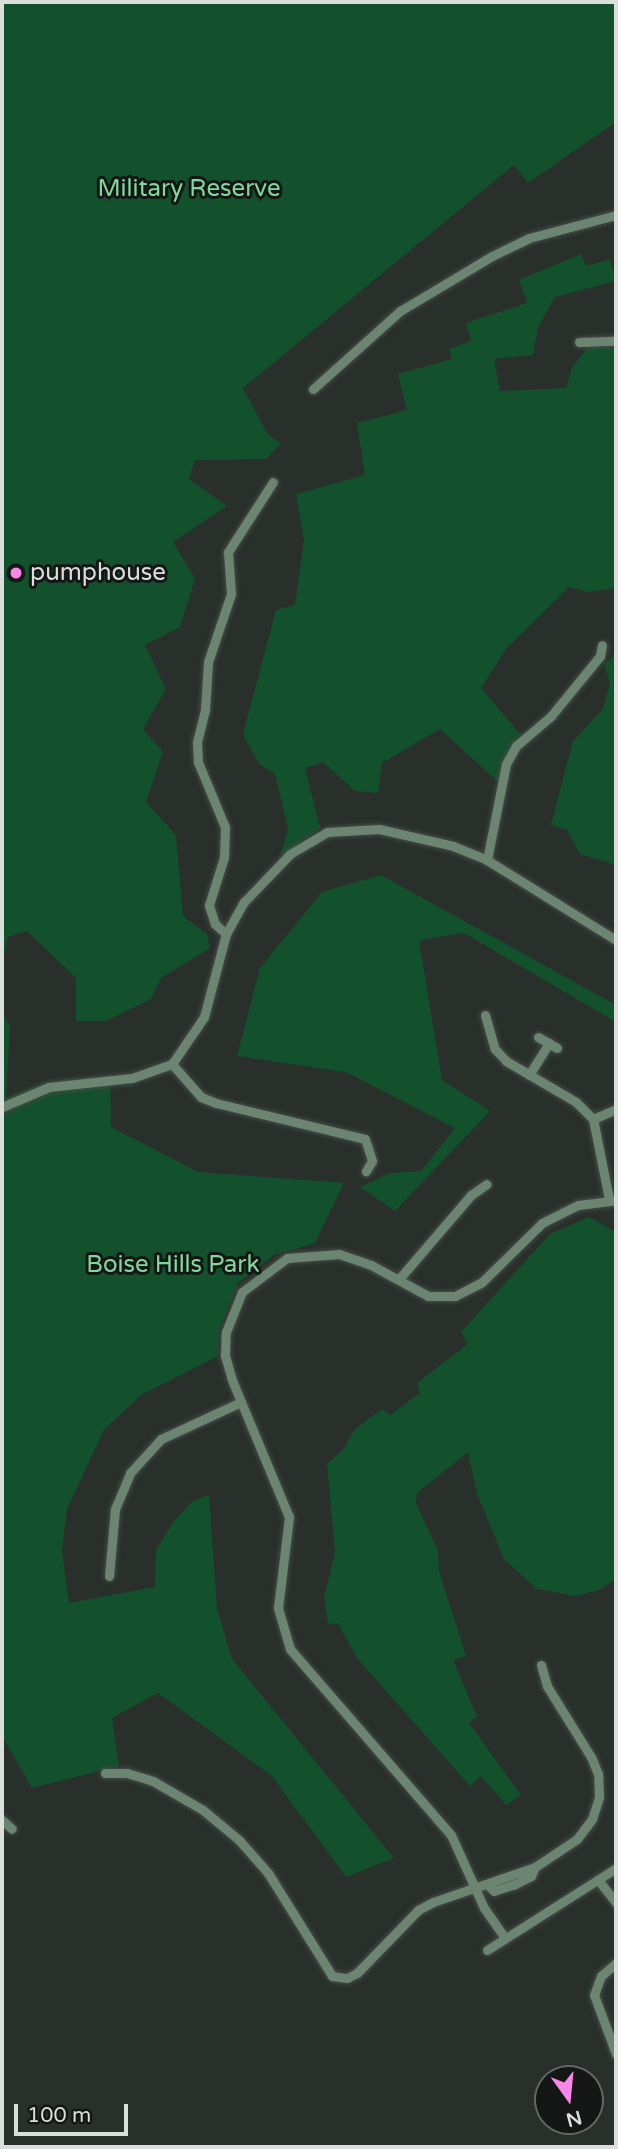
<!DOCTYPE html>
<html>
<head>
<meta charset="utf-8">
<style>
  body { margin:0 }
  #map { position:relative; width:618px; height:2149px; overflow:hidden; background:#29302b; font-family:"Varela Round",sans-serif }
  div>[style] { position:absolute }
  .green>* { inset:0; background:#13502c }
  .roads { filter:drop-shadow(0 0 2px #454c47) drop-shadow(0 0 2px #454c47) }
  .minor>* { height:9px; margin:-4.5px; padding:0 4.5px; transform-origin:4.5px; border-radius:4.5px; background:#6c8572 }
  .dots>* { width:19px; height:19px; translate:-50% -50%; box-sizing:border-box; border:4px solid #141715; border-radius:50% }
  span { translate:-50% -50%; white-space:nowrap; text-align:center; line-height:1.15; -webkit-text-stroke:6px #141715; paint-order:stroke }
  .park-label { font-size:24px; color:#81d79c }
  .poi-label { font-size:24px; color:#dadfdb }
  .left { translate:0 -50%; text-align:left }
  .frame { position:absolute; inset:0; border:4px solid #dadfdb; pointer-events:none }
  .north { position:absolute; left:534px; top:2065px; width:70px; height:70px; box-sizing:border-box; background:#141715; border:2px solid #636764; border-radius:50%; rotate:165deg; font-size:19px; font-weight:700; line-height:28px; text-align:center; color:#dadfdb }
  .north::after { content:''; display:block; margin:auto; width:24px; height:32px; background:#f987e8; clip-path:polygon(50% 0,100% 100%,50% 72%,0 100%) }
  .scale { position:absolute; left:14px; top:2104px; width:114px; height:32px; box-sizing:border-box; border:4px solid #dadfdb; border-top:0; padding-left:9px; font-size:21px; line-height:24px; white-space:nowrap; color:#dadfdb; -webkit-text-stroke:5px #141715; paint-order:stroke }
</style>
</head>
<body>
<div id="map">
  <div class="green">
    <i style="clip-path:polygon(2px 2px,616px 2px,616px 122px,528px 183px,514px 165px,243px 388px,268px 435px,281px 443px,266px 459px,195px 460px,189px 479px,227px 506px,173px 542px,195px 579px,180px 627px,145px 645px,166px 689px,143px 729px,163px 752px,146px 802px,176px 835px,183px 916px,207px 934px,210px 948px,161px 978px,151px 999px,106px 1021px,76px 1021px,76px 978px,27px 931px,8px 937px,2px 959px)"></i>
    <i style="clip-path:polygon(581px 254px,586px 266px,610px 259px,616px 281px,555px 297px,538px 327px,533px 355px,494px 359px,500px 391px,566px 388px,572px 368px,588px 347px,616px 347px,616px 588px,588px 592px,569px 587px,506px 649px,481px 688px,521px 735px,506px 755px,497px 781px,440px 729px,382px 763px,378px 793px,355px 791px,323px 762px,305px 768px,320px 828px,280px 857px,288px 829px,275px 774px,259px 764px,243px 734px,276px 610px,295px 605px,304px 540px,296px 494px,365px 475px,357px 423px,407px 410px,398px 374px,452px 359px,449px 349px,471px 341px,466px 323px,527px 303px,519px 280px)"></i>
    <i style="clip-path:polygon(616px 655px,616px 865px,580px 854px,567px 830px,551px 825px,573px 741px,603px 709px,610px 683px,604px 664px)"></i>
    <i style="clip-path:polygon(381px 875px,616px 1005px,616px 1022px,464px 933px,419px 940px,442px 1080px,490px 1111px,395px 1211px,360px 1187px,390px 1173px,421px 1171px,455px 1128px,346px 1072px,237px 1056px,260px 968px,322px 892px)"></i>
    <i style="clip-path:polygon(2px 1013px,10px 1026px,6px 1098px,46px 1082px,110px 1075px,111px 1127px,198px 1172px,344px 1183px,315px 1243px,274px 1255px,238px 1283px,219px 1330px,218px 1356px,141px 1395px,104px 1430px,67px 1509px,62px 1551px,69px 1603px,155px 1587px,156px 1550px,173px 1522px,193px 1501px,209px 1495px,217px 1608px,232px 1659px,394px 1858px,346px 1877px,272px 1776px,158px 1693px,112px 1718px,119px 1766px,32px 1788px,2px 1736px)"></i>
    <i style="clip-path:polygon(589px 1217px,616px 1232px,616px 1579px,599px 1590px,575px 1596px,537px 1589px,504px 1559px,477px 1494px,468px 1452px,417px 1493px,416px 1503px,438px 1551px,439px 1571px,466px 1656px,453px 1660px,477px 1716px,469px 1723px,521px 1795px,506px 1805px,481px 1776px,470px 1786px,357px 1658px,338px 1623px,328px 1624px,324px 1597px,335px 1553px,327px 1464px,345px 1447px,355px 1429px,382px 1409px,390px 1415px,420px 1393px,417px 1383px,468px 1344px,461px 1332px,550px 1234px)"></i>
  </div>
  <div class="roads">
    <div class="minor">
      <i style="left:579px;top:342px;width:37px;rotate:-2deg"></i>
      <i style="left:313px;top:389px;width:117px;rotate:-41.9deg"></i>
      <i style="left:400px;top:311px;width:107px;rotate:-30.9deg"></i>
      <i style="left:492px;top:256px;width:41px;rotate:-25.9deg"></i>
      <i style="left:529px;top:238px;width:90px;rotate:-14.8deg"></i>
      <i style="left:487px;top:860px;width:98px;rotate:-78.8deg"></i>
      <i style="left:506px;top:764px;width:21px;rotate:-61deg"></i>
      <i style="left:516px;top:746px;width:46px;rotate:-40.6deg"></i>
      <i style="left:551px;top:716px;width:77px;rotate:-50.8deg"></i>
      <i style="left:600px;top:656px;width:11px;rotate:-80deg"></i>
      <i style="left:226px;top:934px;width:15px;rotate:-138deg"></i>
      <i style="left:215px;top:924px;width:20px;rotate:-108deg"></i>
      <i style="left:209px;top:905px;width:50px;rotate:-72.6deg"></i>
      <i style="left:224px;top:857px;width:30px;rotate:-88deg"></i>
      <i style="left:225px;top:827px;width:70px;rotate:-112.6deg"></i>
      <i style="left:198px;top:762px;width:20px;rotate:-93deg"></i>
      <i style="left:197px;top:742px;width:33px;rotate:-76deg"></i>
      <i style="left:205px;top:710px;width:48px;rotate:-86.4deg"></i>
      <i style="left:208px;top:662px;width:72px;rotate:-71.3deg"></i>
      <i style="left:231px;top:594px;width:42px;rotate:-94.1deg"></i>
      <i style="left:228px;top:552px;width:83px;rotate:-57.3deg"></i>
      <i style="left:485px;top:1015px;width:35px;rotate:74deg"></i>
      <i style="left:495px;top:1049px;width:16px;rotate:47deg"></i>
      <i style="left:506px;top:1061px;width:81px;rotate:30.4deg"></i>
      <i style="left:576px;top:1102px;width:24px;rotate:45deg"></i>
      <i style="left:593px;top:1119px;width:82px;rotate:78.7deg"></i>
      <i style="left:538px;top:1037px;width:22px;rotate:30deg"></i>
      <i style="left:172px;top:1064px;width:44px;rotate:48.7deg"></i>
      <i style="left:201px;top:1097px;width:16px;rotate:22deg"></i>
      <i style="left:216px;top:1103px;width:153px;rotate:13.6deg"></i>
      <i style="left:365px;top:1139px;width:23px;rotate:72deg"></i>
      <i style="left:372px;top:1161px;width:12px;rotate:121deg"></i>
      <i style="left:529px;top:1075px;width:38px;rotate:-58deg"></i>
      <i style="left:2px;top:1107px;width:51px;rotate:-23.1deg"></i>
      <i style="left:49px;top:1087px;width:83px;rotate:-6.2deg"></i>
      <i style="left:132px;top:1078px;width:42px;rotate:-19.3deg"></i>
      <i style="left:172px;top:1064px;width:57px;rotate:-55.8deg"></i>
      <i style="left:204px;top:1017px;width:86px;rotate:-75.2deg"></i>
      <i style="left:226px;top:934px;width:37px;rotate:-61deg"></i>
      <i style="left:244px;top:902px;width:66px;rotate:-46.2deg"></i>
      <i style="left:290px;top:854px;width:43px;rotate:-30.7deg"></i>
      <i style="left:327px;top:832px;width:52px;rotate:-3.3deg"></i>
      <i style="left:379px;top:829px;width:76px;rotate:12.9deg"></i>
      <i style="left:453px;top:846px;width:37px;rotate:22deg"></i>
      <i style="left:487px;top:860px;width:152px;rotate:31.8deg"></i>
      <i style="left:593px;top:1119px;width:25px;rotate:-23deg"></i>
      <i style="left:399px;top:1279px;width:111px;rotate:-49.4deg"></i>
      <i style="left:471px;top:1195px;width:19px;rotate:-35deg"></i>
      <i style="left:109px;top:1576px;width:67px;rotate:-84.9deg"></i>
      <i style="left:115px;top:1509px;width:39px;rotate:-67deg"></i>
      <i style="left:130px;top:1473px;width:46px;rotate:-47.6deg"></i>
      <i style="left:161px;top:1439px;width:88px;rotate:-24.8deg"></i>
      <i style="left:105px;top:1773px;width:22px"></i>
      <i style="left:127px;top:1773px;width:27px;rotate:17deg"></i>
      <i style="left:153px;top:1781px;width:58px;rotate:30.1deg"></i>
      <i style="left:203px;top:1810px;width:47px;rotate:39.8deg"></i>
      <i style="left:239px;top:1840px;width:44px;rotate:48.7deg"></i>
      <i style="left:268px;top:1873px;width:121px;rotate:58.1deg"></i>
      <i style="left:332px;top:1976px;width:15px;rotate:8deg"></i>
      <i style="left:347px;top:1978px;width:11px;rotate:-27deg"></i>
      <i style="left:357px;top:1973px;width:88px;rotate:-45.9deg"></i>
      <i style="left:418px;top:1910px;width:17px;rotate:-28deg"></i>
      <i style="left:433px;top:1902px;width:108px;rotate:-18.9deg"></i>
      <i style="left:535px;top:1867px;width:10px;rotate:114deg"></i>
      <i style="left:531px;top:1876px;width:18px;rotate:153deg"></i>
      <i style="left:515px;top:1884px;width:22px;rotate:162deg"></i>
      <i style="left:494px;top:1891px;width:7px;rotate:-135deg"></i>
      <i style="left:2px;top:1820px;width:13px;rotate:42deg"></i>
      <i style="left:535px;top:1867px;width:50px;rotate:-33.7deg"></i>
      <i style="left:577px;top:1839px;width:25px;rotate:-53deg"></i>
      <i style="left:592px;top:1819px;width:23px;rotate:-72deg"></i>
      <i style="left:599px;top:1797px;width:23px;rotate:-92deg"></i>
      <i style="left:598px;top:1774px;width:18px;rotate:-112deg"></i>
      <i style="left:591px;top:1757px;width:84px;rotate:-121.8deg"></i>
      <i style="left:547px;top:1686px;width:22px;rotate:-106deg"></i>
      <i style="left:599px;top:1881px;width:28px;rotate:52deg"></i>
      <i style="left:505px;top:1938px;width:37px;rotate:-125deg"></i>
      <i style="left:484px;top:1908px;width:80px;rotate:-114.3deg"></i>
      <i style="left:451px;top:1835px;width:246px;rotate:-130.9deg"></i>
      <i style="left:290px;top:1649px;width:43px;rotate:-106.3deg"></i>
      <i style="left:278px;top:1608px;width:92px;rotate:-83.1deg"></i>
      <i style="left:289px;top:1517px;width:148px;rotate:-112.6deg"></i>
      <i style="left:232px;top:1380px;width:26px;rotate:-106deg"></i>
      <i style="left:225px;top:1355px;width:23px;rotate:-88deg"></i>
      <i style="left:226px;top:1332px;width:43px;rotate:-68.2deg"></i>
      <i style="left:242px;top:1292px;width:56px;rotate:-37.1deg"></i>
      <i style="left:287px;top:1258px;width:52px;rotate:-4.4deg"></i>
      <i style="left:339px;top:1254px;width:34px;rotate:19deg"></i>
      <i style="left:371px;top:1265px;width:65px;rotate:28.5deg"></i>
      <i style="left:428px;top:1296px;width:27px"></i>
      <i style="left:455px;top:1296px;width:30px;rotate:-27deg"></i>
      <i style="left:482px;top:1282px;width:84px;rotate:-44.5deg"></i>
      <i style="left:542px;top:1223px;width:40px;rotate:-26.6deg"></i>
      <i style="left:578px;top:1205px;width:38px;rotate:-7deg"></i>
      <i style="left:487px;top:1950px;width:153px;rotate:-32.4deg"></i>
      <i style="left:616px;top:2054px;width:63px;rotate:-110.4deg"></i>
      <i style="left:594px;top:1995px;width:20px;rotate:-70deg"></i>
      <i style="left:601px;top:1976px;width:20px;rotate:-41deg"></i>
    </div>
  </div>
  <div class="dots">
    <i style="left:16px;top:573px;background:#f987e8"></i>
  </div>
  <div class="park-label">
    <span style="left:189px;top:189px">Military Reserve</span>
    <span style="left:173px;top:1265px">Boise Hills Park</span>
  </div>
  <div class="poi-label">
    <span class="left" style="left:30px;top:573px">pumphouse</span>
  </div>
  <div class="frame"></div>
  <div class="north">N</div>
  <div class="scale">100 m</div>
</div>
</body>
</html>
